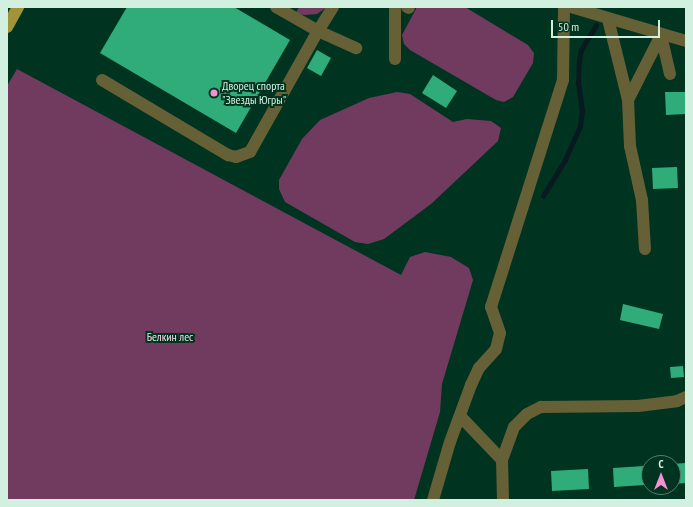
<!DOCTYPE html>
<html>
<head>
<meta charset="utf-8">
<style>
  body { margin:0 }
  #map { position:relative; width:693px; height:507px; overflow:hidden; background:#003420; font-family:"PT Sans Narrow",sans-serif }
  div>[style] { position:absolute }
  .green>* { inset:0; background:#713b5f }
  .stream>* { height:4.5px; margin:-2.25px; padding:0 2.25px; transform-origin:2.25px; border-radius:2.25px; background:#081a20 }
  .building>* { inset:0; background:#2fac79 }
  .minor>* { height:12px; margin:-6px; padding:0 6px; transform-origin:6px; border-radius:6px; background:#666037 }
  .major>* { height:12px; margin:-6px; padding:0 6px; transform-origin:6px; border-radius:6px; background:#a19439 }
  .dots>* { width:11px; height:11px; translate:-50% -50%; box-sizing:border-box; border:2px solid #003420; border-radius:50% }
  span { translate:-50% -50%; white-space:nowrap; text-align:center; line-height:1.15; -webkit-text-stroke:4px #003420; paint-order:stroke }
  .poi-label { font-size:12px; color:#d1f0df }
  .left { translate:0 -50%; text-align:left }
  .park-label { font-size:12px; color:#f3dbe9 }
  .frame { position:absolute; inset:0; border:8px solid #d1f0df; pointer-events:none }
  .north { position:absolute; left:641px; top:455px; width:40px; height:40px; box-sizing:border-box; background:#003420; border:1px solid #547f6c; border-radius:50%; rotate:0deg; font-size:11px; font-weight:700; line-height:16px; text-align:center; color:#d1f0df }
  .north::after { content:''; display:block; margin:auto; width:14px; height:18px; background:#f591d2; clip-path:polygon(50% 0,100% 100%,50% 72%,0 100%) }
  .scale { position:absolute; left:551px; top:20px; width:109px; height:18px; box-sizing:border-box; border:2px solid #d1f0df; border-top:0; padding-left:5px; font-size:12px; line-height:14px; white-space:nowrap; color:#d1f0df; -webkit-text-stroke:3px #003420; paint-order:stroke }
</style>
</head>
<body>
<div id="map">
  <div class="green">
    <i style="clip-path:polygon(299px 7px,327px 7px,317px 14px,304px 15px,296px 13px)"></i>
    <i style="clip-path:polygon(417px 7px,465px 7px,528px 45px,534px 53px,533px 63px,513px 97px,504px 102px,496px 100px,410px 50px,404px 44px,402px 35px)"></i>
    <i style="clip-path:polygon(17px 69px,401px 275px,410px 257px,425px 252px,451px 257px,469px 268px,473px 280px,442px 384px,440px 412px,414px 500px,7px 500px,7px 86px)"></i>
    <i style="clip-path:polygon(397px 92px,410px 94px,453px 122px,467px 119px,491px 121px,501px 128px,498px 141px,431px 204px,384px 239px,368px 244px,355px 242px,285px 202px,279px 189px,279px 180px,302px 139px,320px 120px,369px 98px)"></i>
  </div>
  <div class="stream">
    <i style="left:543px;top:196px;width:42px;rotate:-58.6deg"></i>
    <i style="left:565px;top:160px;width:37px;rotate:-66deg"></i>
    <i style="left:580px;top:126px;width:15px;rotate:-82deg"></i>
    <i style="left:582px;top:111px;width:27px;rotate:-98deg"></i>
    <i style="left:578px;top:84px;width:23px;rotate:-88deg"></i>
    <i style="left:579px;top:61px;width:11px;rotate:-80deg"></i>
    <i style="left:581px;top:50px;width:29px;rotate:-59deg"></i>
  </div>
  <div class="building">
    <i style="clip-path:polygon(127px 7px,234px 7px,290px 40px,236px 133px,100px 53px)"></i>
    <i style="clip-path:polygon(317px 50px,331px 58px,321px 76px,307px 68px)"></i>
    <i style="clip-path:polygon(433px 75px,457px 91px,446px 108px,422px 93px)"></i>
    <i style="clip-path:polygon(665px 92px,686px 92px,686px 114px,666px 115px)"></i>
    <i style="clip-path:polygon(677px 167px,678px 188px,653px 189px,652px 168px)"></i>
    <i style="clip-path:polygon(623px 304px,663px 314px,659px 329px,620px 320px)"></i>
    <i style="clip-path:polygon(683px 366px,684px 377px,671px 378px,670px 367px)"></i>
    <i style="clip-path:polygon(685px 463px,686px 483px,673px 484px,673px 464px)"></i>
    <i style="clip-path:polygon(644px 466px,645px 485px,614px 487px,613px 468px)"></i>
    <i style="clip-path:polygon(588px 469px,589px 489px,552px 491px,551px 471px)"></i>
  </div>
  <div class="minor">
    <i style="left:276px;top:7px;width:48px;rotate:29.7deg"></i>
    <i style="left:318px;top:31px;width:28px;rotate:-58deg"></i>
    <i style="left:395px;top:7px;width:52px;rotate:90deg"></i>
    <i style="left:407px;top:7px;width:2px;rotate:27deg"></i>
    <i style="left:571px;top:7px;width:120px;rotate:16.5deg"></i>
    <i style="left:608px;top:19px;width:83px;rotate:76.1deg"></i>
    <i style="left:628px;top:100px;width:46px;rotate:87.5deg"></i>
    <i style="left:630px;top:146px;width:55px;rotate:77.5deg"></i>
    <i style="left:642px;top:200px;width:49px;rotate:86.5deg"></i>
    <i style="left:661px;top:35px;width:40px;rotate:77deg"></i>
    <i style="left:102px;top:80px;width:147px;rotate:30.8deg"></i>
    <i style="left:228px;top:155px;width:8px;rotate:14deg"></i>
    <i style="left:236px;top:157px;width:15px;rotate:-20deg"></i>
    <i style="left:250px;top:152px;width:139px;rotate:-60.7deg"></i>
    <i style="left:318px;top:31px;width:42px;rotate:24.1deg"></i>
    <i style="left:628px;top:100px;width:73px;rotate:-63.1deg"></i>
    <i style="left:461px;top:417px;width:59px;rotate:46.4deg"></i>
    <i style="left:433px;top:500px;width:60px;rotate:-73.7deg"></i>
    <i style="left:450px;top:442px;width:61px;rotate:-69.8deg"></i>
    <i style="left:471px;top:385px;width:19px;rotate:-65deg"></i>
    <i style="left:479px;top:368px;width:25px;rotate:-48deg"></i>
    <i style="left:496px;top:349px;width:16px;rotate:-76deg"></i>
    <i style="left:500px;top:333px;width:28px;rotate:-109deg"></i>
    <i style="left:491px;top:307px;width:238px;rotate:-72.4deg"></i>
    <i style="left:563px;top:80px;width:73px;rotate:-89.2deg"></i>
    <i style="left:503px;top:500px;width:40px;rotate:-91.4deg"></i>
    <i style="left:502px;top:460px;width:35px;rotate:-70deg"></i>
    <i style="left:514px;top:427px;width:18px;rotate:-45deg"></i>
    <i style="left:527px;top:414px;width:16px;rotate:-27deg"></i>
    <i style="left:541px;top:407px;width:97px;rotate:-0.6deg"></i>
    <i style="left:638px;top:406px;width:39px;rotate:-7deg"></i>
    <i style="left:677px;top:401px;width:10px;rotate:-24deg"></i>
  </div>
  <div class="major">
    <i style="left:7px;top:27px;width:23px;rotate:-61deg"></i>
  </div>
  <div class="dots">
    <i style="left:214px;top:93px;background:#f591d2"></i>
  </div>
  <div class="poi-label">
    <span class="left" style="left:222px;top:93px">Дворец спорта<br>"Звезды Югры"</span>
  </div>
  <div class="park-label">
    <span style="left:170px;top:337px">Белкин лес</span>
  </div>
  <div class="frame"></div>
  <div class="north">С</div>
  <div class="scale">50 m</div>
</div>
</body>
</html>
